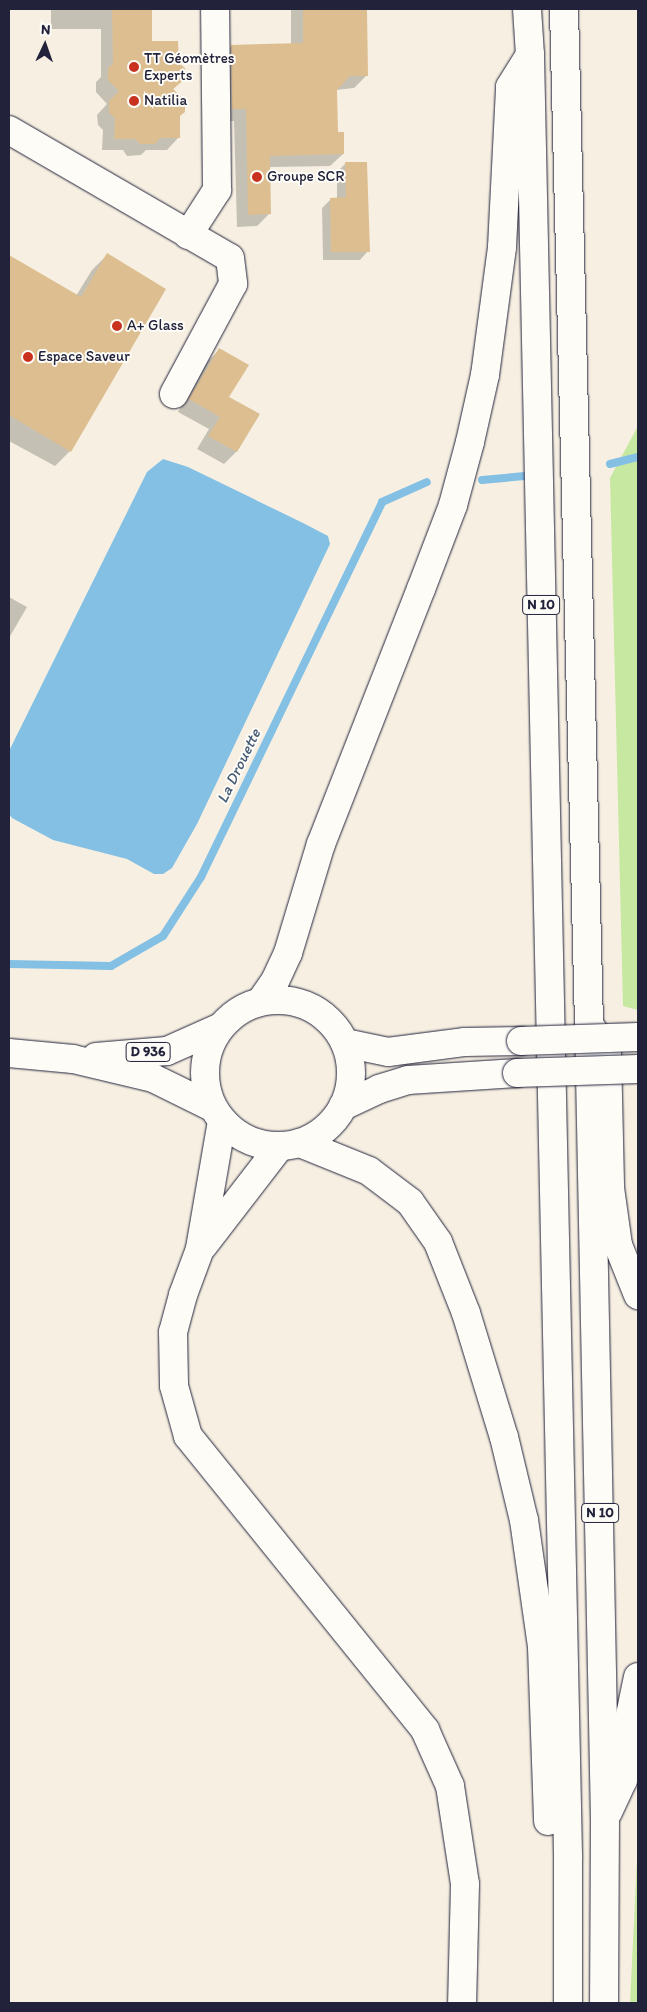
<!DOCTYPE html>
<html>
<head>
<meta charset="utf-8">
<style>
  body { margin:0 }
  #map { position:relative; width:647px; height:2012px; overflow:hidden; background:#f7f0e2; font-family:Itim,sans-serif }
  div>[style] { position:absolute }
  .green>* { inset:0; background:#c7e8a1 }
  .water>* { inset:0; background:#84c0e4 }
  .shadow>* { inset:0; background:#0003 }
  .stream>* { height:8px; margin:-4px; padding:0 4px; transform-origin:4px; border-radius:4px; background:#84c0e4 }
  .building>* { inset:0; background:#ddbe90 }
  .roads { filter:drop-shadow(0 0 1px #22223b) drop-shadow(0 0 1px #22223b) }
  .minor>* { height:28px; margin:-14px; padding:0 14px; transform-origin:14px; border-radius:14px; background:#fdfcf7 }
  .major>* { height:28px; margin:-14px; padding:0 14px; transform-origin:14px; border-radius:14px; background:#fdfcf7 }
  .major>.ring { margin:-14px; padding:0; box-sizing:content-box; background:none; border:28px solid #fdfcf7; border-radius:50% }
  .highway>* { height:28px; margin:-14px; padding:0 14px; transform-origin:14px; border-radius:14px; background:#fdfcf7 }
  .bridges { filter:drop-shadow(0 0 1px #22223b) drop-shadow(0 0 1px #22223b) }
  .major-bridge>* { height:28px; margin:-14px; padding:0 14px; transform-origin:14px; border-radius:14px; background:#fdfcf7 }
  .dots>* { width:14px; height:14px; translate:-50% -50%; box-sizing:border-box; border:2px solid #fdfcf7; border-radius:50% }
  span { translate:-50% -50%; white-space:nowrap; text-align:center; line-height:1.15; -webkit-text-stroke:4px #fdfcf7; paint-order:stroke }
  .shield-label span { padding:1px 4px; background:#fdfcf7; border:1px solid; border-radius:4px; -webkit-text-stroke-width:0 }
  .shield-label { font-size:14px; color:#22223b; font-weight:700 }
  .poi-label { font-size:15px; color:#22223b }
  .left { translate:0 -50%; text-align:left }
  .water-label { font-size:16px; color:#445976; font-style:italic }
  .frame { position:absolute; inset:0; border:10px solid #22223b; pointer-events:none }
  .north { position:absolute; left:20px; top:20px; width:50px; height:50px; -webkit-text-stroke:4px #fdfcf7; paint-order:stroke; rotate:3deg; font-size:14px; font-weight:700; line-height:20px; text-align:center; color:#22223b }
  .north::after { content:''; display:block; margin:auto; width:18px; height:22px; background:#22223b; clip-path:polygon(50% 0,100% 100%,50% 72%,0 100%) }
</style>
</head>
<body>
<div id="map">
  <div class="green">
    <i style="clip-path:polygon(638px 426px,638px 1010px,623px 1006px,610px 478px)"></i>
    <i style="clip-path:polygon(638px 1838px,638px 2003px,630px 2003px)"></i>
  </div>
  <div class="water">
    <i style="clip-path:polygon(163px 459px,188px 467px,303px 523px,328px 536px,330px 544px,197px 824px,172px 868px,163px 874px,154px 874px,127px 859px,53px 840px,12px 818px,9px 814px,9px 751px,147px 472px)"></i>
  </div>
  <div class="shadow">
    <i style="clip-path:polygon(51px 9px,151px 9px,151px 43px,177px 63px,184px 78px,172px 90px,179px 137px,167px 150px,146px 150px,141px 155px,127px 156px,123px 150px,102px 150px,103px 130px,98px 125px,97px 115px,107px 104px,96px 92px,96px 82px,101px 77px,101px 29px,51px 29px)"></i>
    <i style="clip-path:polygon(291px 9px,367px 9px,366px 76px,354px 88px,336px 90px,337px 133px,343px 154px,330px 166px,269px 167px,270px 213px,257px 226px,237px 227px,234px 121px,220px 121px,219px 59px,232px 46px,291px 45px)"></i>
    <i style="clip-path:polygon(345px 164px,368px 251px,360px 260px,323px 260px,322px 208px,331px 199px,337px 199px,337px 172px)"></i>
    <i style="clip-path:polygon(107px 255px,70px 451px,55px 466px,9px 441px,9px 257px,76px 296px,92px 270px)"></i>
    <i style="clip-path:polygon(219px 350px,228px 397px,258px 414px,236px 452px,224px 464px,197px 449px,209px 429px,178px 412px,207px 362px)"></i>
    <i style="clip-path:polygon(9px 597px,27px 607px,9px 638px)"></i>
  </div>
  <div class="stream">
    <i style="left:610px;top:464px;width:29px;rotate:-14deg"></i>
    <i style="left:482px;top:480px;width:43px;rotate:-5.3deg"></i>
    <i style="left:9px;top:964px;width:102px;rotate:1.1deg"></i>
    <i style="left:111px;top:966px;width:60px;rotate:-30deg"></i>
    <i style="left:163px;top:936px;width:70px;rotate:-57.2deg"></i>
    <i style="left:201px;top:877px;width:416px;rotate:-64.2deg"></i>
    <i style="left:382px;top:502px;width:49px;rotate:-24deg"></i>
  </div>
  <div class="building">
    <i style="clip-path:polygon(112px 9px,152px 9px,152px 41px,178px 41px,179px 63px,185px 68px,185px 79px,173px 89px,185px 100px,185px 112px,180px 116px,180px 138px,160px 138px,155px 144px,140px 144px,135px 139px,114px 139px,115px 118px,109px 113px,109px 101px,119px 91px,108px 80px,108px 68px,113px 64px)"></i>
    <i style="clip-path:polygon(303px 9px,367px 9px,368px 76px,350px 76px,337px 90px,338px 132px,344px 132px,344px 154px,270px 156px,271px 214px,248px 215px,246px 109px,232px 109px,231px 45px,303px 43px)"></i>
    <i style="clip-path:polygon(345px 162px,367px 162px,370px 252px,331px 252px,330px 198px,346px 197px)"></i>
    <i style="clip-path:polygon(107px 253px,166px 289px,71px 452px,9px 415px,9px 255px,81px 297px)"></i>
    <i style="clip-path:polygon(219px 348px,249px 365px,229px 397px,260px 414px,237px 452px,208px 436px,220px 417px,189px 399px)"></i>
  </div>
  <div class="roads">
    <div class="minor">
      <i style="left:9px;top:130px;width:255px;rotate:30.1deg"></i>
      <i style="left:230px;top:258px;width:26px;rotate:83deg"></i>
      <i style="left:233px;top:284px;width:125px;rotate:118.2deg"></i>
      <i style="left:188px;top:235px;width:54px;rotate:-57.2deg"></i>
      <i style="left:217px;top:190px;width:181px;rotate:-90.6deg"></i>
      <i style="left:222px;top:1121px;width:130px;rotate:99.8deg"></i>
      <i style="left:200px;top:1249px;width:49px;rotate:110.3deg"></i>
      <i style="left:183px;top:1295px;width:38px;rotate:105deg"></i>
      <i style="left:173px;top:1332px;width:54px;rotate:88.9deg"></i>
      <i style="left:174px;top:1386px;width:52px;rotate:74.4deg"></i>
      <i style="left:188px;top:1436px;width:378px;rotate:51.1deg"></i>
      <i style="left:425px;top:1730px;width:61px;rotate:65.9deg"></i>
      <i style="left:450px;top:1786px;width:99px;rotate:81.3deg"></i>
      <i style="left:465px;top:1884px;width:119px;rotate:91.4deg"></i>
      <i style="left:203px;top:1246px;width:126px;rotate:-52.4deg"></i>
    </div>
    <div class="major">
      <i style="left:564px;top:9px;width:1015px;rotate:88.59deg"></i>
      <i style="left:589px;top:1024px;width:33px;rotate:57deg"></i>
      <i style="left:607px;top:1052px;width:136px;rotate:88.7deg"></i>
      <i style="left:610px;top:1188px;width:58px;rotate:82deg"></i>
      <i style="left:618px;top:1245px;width:54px;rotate:68.2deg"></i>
      <i class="ring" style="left:205px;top:1000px;width:118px;height:118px"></i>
      <i style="left:261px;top:1001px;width:24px;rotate:-55deg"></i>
      <i style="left:275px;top:981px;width:31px;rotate:-65deg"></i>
      <i style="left:288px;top:953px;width:114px;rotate:-73.2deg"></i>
      <i style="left:321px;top:844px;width:274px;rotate:-68.6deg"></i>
      <i style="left:421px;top:589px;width:90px;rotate:-69.1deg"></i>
      <i style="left:453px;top:505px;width:65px;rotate:-74.9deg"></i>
      <i style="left:470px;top:442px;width:69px;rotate:-77.4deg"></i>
      <i style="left:485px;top:375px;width:129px;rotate:-82.4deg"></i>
      <i style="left:502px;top:247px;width:160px;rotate:-87.1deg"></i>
      <i style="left:510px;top:87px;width:38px;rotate:-58deg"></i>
      <i style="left:530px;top:55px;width:46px;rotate:-93.7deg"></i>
      <i style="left:345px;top:1043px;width:44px;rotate:11.8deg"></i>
      <i style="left:388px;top:1052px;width:78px;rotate:-7.4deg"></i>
      <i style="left:465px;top:1042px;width:56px;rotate:-1deg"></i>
      <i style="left:9px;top:1053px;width:64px;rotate:5.4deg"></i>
      <i style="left:73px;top:1059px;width:82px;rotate:13.4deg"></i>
      <i style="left:153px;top:1078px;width:66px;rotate:26.2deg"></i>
      <i style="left:96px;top:1057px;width:71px;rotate:-4.8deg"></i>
      <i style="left:167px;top:1051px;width:57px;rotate:-23.9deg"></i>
      <i style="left:343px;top:1106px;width:40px;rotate:-25deg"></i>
      <i style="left:379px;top:1089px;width:30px;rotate:-17deg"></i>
      <i style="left:408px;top:1080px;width:109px;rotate:-3.7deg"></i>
    </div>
    <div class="highway">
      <i style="left:530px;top:55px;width:1805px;rotate:88.79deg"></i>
      <i style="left:568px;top:1860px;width:143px;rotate:90deg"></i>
      <i style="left:589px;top:1024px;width:796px;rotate:88.85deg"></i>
      <i style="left:605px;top:1820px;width:183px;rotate:90.3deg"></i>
      <i style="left:300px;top:1143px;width:74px;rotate:22.1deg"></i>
      <i style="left:369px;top:1171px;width:51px;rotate:37.1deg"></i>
      <i style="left:410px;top:1202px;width:49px;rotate:55deg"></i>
      <i style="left:438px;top:1242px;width:76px;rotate:68.5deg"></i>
      <i style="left:466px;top:1313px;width:130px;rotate:73deg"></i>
      <i style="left:504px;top:1437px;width:85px;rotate:76.5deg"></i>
      <i style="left:524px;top:1520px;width:128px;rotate:81.9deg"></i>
      <i style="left:542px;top:1647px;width:174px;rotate:88deg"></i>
      <i style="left:608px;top:1812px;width:35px;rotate:-65deg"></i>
      <i style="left:623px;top:1780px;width:60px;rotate:-84.3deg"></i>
      <i style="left:629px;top:1720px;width:44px;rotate:-78.2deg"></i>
    </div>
  </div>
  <div class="bridges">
    <div class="major-bridge">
      <i style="left:521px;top:1041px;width:117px;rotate:-2deg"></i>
      <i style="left:517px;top:1073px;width:121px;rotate:-1.9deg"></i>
    </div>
  </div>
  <div class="dots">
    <i style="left:134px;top:67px;background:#c8321e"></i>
    <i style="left:134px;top:101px;background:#c8321e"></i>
    <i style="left:257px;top:177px;background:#c8321e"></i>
    <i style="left:117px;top:326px;background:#c8321e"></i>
    <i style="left:28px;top:357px;background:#c8321e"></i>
  </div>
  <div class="shield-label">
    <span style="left:541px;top:605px">N 10</span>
    <span style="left:148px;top:1052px">D 936</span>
    <span style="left:600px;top:1513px">N 10</span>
  </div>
  <div class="poi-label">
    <span class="left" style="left:144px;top:67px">TT Géomètres<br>Experts</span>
    <span class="left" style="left:144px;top:101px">Natilia</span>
    <span class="left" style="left:267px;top:177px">Groupe SCR</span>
    <span class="left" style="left:127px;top:326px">A+ Glass</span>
    <span class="left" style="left:38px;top:357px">Espace Saveur</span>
  </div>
  <div class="water-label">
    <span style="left:239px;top:766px;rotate:-64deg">La Drouette</span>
  </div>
  <div class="frame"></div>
  <div class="north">N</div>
</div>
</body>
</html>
